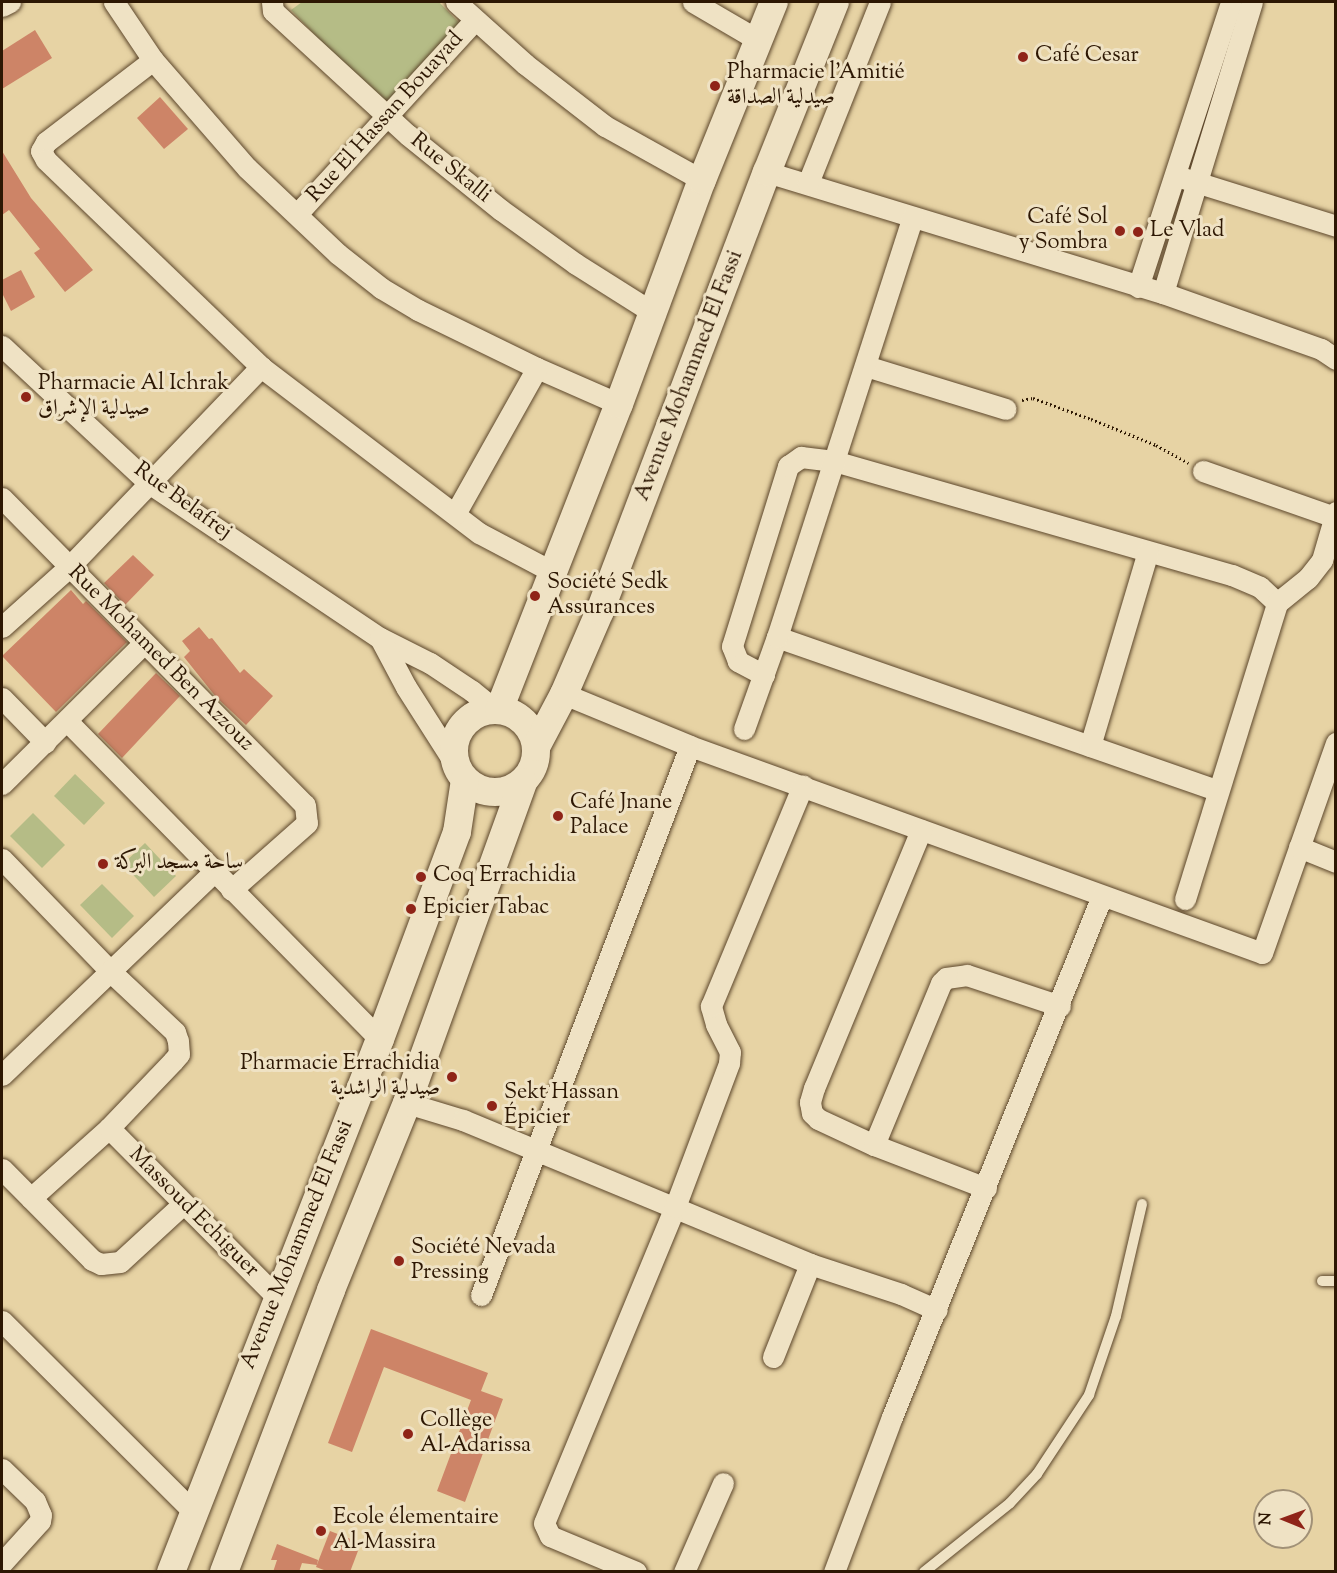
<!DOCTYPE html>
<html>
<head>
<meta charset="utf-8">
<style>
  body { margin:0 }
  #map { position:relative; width:1337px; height:1573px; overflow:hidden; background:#e7d3a4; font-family:"Sorts Mill Goudy",Amiri,serif }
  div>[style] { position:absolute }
  .green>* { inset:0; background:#b5bc86 }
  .building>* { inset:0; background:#cd8467 }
  .path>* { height:3px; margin-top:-1.5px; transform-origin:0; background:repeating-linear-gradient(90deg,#2d1703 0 1.5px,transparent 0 4.5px) }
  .roads { filter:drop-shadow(0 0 2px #5c462b) drop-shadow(0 0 2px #5c462b) }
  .service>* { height:10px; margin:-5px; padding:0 5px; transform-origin:5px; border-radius:5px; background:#efe2c4 }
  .minor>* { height:21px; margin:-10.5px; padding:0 10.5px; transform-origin:10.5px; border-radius:10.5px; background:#efe2c4 }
  .secondary>* { height:28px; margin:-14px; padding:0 14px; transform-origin:14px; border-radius:14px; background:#efe2c4 }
  .secondary>.ring { margin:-14px; padding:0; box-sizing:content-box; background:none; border:28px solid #efe2c4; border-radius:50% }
  .dots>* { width:16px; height:16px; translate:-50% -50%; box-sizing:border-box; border:3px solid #efe2c4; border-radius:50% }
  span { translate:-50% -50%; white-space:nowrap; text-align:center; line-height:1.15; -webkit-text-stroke:6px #efe2c4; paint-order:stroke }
  .poi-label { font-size:22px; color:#2d1703 }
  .left { translate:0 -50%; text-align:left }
  .right { translate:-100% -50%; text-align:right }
  .street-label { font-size:22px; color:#2d1703 }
  .frame { position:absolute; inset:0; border:3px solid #2d1703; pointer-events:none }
  .north { position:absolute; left:1253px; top:1489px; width:60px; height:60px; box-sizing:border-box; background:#efe2c4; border:2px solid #a19177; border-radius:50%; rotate:271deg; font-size:16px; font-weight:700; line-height:24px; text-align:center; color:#2d1703 }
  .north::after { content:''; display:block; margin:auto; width:21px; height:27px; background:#8f2418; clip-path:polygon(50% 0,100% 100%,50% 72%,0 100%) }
</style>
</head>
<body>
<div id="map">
  <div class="green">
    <i style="clip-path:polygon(302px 2px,439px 2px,465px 29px,387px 109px,291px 10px)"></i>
    <i style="clip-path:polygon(75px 774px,105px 803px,84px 825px,54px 796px)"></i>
    <i style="clip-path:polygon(33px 813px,65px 845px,42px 868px,10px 836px)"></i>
    <i style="clip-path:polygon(145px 843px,176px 876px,154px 897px,123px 864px)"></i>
    <i style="clip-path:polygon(102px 884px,134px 916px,112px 938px,80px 905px)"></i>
  </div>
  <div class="building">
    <i style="clip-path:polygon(35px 30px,52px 58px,2px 89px,2px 51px)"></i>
    <i style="clip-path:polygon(160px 97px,188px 129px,164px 149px,137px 118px)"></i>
    <i style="clip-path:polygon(2px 151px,31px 198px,93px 270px,65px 292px,34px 253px,40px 249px,9px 210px,2px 215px)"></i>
    <i style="clip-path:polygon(21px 270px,35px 297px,11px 311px,2px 293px,2px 280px)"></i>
    <i style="clip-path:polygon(133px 555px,154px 575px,125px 605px,104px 583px)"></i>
    <i style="clip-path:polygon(71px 590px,83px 604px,86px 601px,127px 642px,56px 712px,2px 656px)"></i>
    <i style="clip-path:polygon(199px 627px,209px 639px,212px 638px,240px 673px,244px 669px,273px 696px,246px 725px,216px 697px,184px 657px,190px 651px,182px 641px)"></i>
    <i style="clip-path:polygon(156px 673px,180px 696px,122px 758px,98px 734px)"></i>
    <i style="clip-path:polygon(371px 1329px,488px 1373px,481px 1391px,503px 1399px,465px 1502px,437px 1491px,471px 1400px,384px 1367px,352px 1452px,328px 1443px)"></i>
    <i style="clip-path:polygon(330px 1531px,361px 1543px,350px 1572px,329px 1572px,316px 1567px)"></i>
    <i style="clip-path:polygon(277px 1544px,318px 1560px,317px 1565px,302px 1563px,299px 1572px,273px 1572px,277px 1560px,271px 1560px)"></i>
  </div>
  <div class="path">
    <i style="left:1022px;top:400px;width:11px;rotate:-10deg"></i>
    <i style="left:1033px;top:398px;width:62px;rotate:19.9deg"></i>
    <i style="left:1091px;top:419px;width:70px;rotate:21.8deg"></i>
    <i style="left:1156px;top:445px;width:37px;rotate:29deg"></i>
  </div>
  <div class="roads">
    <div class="service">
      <i style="left:1322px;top:1281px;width:14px"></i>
      <i style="left:924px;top:1572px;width:110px;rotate:-38.7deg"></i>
      <i style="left:1010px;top:1503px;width:40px;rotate:-47deg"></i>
      <i style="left:1037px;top:1474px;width:95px;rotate:-56.6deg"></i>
      <i style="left:1089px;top:1395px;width:83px;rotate:-71.1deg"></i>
      <i style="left:1116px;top:1316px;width:115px;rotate:-76.9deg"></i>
    </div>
    <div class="minor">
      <i style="left:114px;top:2px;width:70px;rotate:56.1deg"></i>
      <i style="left:153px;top:60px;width:143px;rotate:49deg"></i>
      <i style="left:247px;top:168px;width:125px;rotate:43.4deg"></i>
      <i style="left:338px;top:254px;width:55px;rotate:38.3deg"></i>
      <i style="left:381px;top:288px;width:43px;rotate:30.7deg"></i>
      <i style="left:418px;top:310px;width:132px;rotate:26deg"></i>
      <i style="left:537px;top:368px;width:90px;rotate:23.7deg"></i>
      <i style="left:272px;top:2px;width:9px;rotate:84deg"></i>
      <i style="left:273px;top:11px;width:183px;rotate:42.6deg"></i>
      <i style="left:408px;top:135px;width:119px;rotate:38.9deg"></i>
      <i style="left:501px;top:210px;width:92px;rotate:35.8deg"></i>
      <i style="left:576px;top:264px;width:90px;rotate:32.3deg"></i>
      <i style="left:456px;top:2px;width:93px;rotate:41.9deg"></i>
      <i style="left:525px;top:64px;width:101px;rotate:37.8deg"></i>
      <i style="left:605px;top:126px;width:111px;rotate:29.1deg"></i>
      <i style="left:693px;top:2px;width:75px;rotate:30.3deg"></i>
      <i style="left:2px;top:6px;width:9px;rotate:-27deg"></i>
      <i style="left:153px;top:60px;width:135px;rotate:142.5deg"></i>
      <i style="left:46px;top:142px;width:10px;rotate:119deg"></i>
      <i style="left:41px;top:151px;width:10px;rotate:61deg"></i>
      <i style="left:46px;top:160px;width:298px;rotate:43.9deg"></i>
      <i style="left:261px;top:367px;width:274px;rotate:37.3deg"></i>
      <i style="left:479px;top:533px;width:84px;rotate:27.8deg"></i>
      <i style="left:767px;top:172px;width:414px;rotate:17deg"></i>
      <i style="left:1163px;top:293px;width:168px;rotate:19.5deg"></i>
      <i style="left:1321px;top:349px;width:18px;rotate:34deg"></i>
      <i style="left:1183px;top:178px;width:160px;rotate:17.4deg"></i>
      <i style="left:808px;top:183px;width:195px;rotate:-68.3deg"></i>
      <i style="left:297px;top:214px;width:262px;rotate:-47.5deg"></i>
      <i style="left:1138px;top:287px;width:300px;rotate:-71.9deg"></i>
      <i style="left:1163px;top:293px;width:304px;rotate:-73deg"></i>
      <i style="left:2px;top:346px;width:201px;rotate:43deg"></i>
      <i style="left:149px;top:483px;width:278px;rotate:33.9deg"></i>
      <i style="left:380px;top:638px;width:56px;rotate:26.6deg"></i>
      <i style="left:430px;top:663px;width:50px;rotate:33.7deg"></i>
      <i style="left:472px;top:691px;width:28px;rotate:39deg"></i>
      <i style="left:866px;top:366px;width:146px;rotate:17.1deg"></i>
      <i style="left:1203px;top:471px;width:139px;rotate:19.3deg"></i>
      <i style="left:2px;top:498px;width:431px;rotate:45.4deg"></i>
      <i style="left:305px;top:805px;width:18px;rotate:84deg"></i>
      <i style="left:307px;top:823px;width:101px;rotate:138.6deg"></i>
      <i style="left:455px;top:514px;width:167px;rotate:-60.7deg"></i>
      <i style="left:2px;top:627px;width:89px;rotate:-41.8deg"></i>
      <i style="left:68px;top:568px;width:279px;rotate:-46.2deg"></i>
      <i style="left:777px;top:637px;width:467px;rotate:19.2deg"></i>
      <i style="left:380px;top:638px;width:55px;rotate:62deg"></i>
      <i style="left:406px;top:687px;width:95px;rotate:57.5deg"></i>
      <i style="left:764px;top:675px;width:30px;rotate:-152deg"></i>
      <i style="left:738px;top:661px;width:16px;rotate:-112deg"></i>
      <i style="left:732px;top:646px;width:189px;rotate:-72.7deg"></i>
      <i style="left:788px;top:466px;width:16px;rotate:-35deg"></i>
      <i style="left:801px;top:457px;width:33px;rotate:7deg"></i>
      <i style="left:834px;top:461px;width:414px;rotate:16deg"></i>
      <i style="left:1232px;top:575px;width:30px;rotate:23deg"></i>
      <i style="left:1260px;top:587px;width:23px;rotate:43deg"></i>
      <i style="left:564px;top:694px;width:136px;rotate:22.4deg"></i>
      <i style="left:690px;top:746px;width:608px;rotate:19.89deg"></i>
      <i style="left:1262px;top:953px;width:223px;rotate:-70.6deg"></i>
      <i style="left:2px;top:698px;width:62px;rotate:45.7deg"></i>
      <i style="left:67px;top:721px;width:446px;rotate:45.5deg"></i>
      <i style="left:744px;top:729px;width:98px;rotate:-70.3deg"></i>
      <i style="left:777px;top:637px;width:441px;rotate:-72.1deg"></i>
      <i style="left:1090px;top:746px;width:202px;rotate:-73.4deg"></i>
      <i style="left:2px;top:784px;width:199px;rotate:-44.8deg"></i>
      <i style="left:921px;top:830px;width:279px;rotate:112.5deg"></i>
      <i style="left:814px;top:1088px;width:15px;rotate:106deg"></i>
      <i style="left:810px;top:1102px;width:11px;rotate:80deg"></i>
      <i style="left:812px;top:1113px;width:8px;rotate:45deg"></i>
      <i style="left:818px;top:1119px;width:62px;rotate:24.9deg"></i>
      <i style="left:874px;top:1145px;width:120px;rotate:21deg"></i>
      <i style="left:1299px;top:847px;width:40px;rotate:22deg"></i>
      <i style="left:2px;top:859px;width:156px;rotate:46deg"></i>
      <i style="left:110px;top:971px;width:89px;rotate:43.2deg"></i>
      <i style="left:175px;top:1032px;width:9px;rotate:72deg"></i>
      <i style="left:178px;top:1041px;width:13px;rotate:86deg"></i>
      <i style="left:179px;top:1054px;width:9px;rotate:131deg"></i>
      <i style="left:173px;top:1061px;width:93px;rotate:133.7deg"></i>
      <i style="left:109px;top:1128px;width:105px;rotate:138.1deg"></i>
      <i style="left:1185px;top:899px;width:310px;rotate:-72.7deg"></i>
      <i style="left:1277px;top:603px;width:40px;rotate:-39deg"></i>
      <i style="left:1308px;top:578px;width:23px;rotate:-52deg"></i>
      <i style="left:1322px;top:560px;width:50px;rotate:-73.7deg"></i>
      <i style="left:2px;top:1075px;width:294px;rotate:-43.8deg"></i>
      <i style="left:407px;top:1103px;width:59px;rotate:16.9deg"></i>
      <i style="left:463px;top:1120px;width:376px;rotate:22.5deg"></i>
      <i style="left:810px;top:1264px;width:96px;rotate:18.2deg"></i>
      <i style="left:901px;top:1294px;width:39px;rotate:24deg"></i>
      <i style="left:109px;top:1128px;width:238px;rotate:45.2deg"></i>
      <i style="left:874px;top:1145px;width:175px;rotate:-67.5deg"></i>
      <i style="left:941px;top:983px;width:7px;rotate:-45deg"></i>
      <i style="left:946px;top:978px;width:21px;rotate:-8deg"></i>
      <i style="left:967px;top:975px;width:98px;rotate:18.4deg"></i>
      <i style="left:2px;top:1169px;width:128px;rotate:45.3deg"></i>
      <i style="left:92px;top:1260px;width:10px;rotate:24deg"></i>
      <i style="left:101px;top:1264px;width:19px;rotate:-6deg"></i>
      <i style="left:120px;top:1262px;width:86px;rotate:-42.6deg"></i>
      <i style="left:481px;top:1295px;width:587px;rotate:-69.16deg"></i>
      <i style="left:2px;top:1321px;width:274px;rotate:44.9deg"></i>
      <i style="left:773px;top:1357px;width:100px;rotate:-68.3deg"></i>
      <i style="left:2px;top:1469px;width:46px;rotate:44.1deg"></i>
      <i style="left:35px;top:1501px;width:15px;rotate:67deg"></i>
      <i style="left:41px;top:1515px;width:6px;rotate:99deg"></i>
      <i style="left:40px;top:1521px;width:57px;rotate:132.1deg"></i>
      <i style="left:636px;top:1572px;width:93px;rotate:-157.3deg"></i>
      <i style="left:550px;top:1536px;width:14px;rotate:-115deg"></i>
      <i style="left:544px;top:1523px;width:342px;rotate:-67.5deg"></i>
      <i style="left:675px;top:1207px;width:154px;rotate:-69.4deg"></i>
      <i style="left:729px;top:1063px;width:11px;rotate:-85deg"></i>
      <i style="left:730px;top:1052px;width:31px;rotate:-117deg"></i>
      <i style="left:716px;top:1024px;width:19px;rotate:-106deg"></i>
      <i style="left:711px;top:1006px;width:239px;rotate:-67.4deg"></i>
      <i style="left:684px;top:1572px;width:97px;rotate:-66.3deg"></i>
      <i style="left:834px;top:1572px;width:165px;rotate:-69.5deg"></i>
      <i style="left:892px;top:1417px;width:562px;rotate:-68.05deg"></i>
    </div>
    <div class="secondary">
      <i class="ring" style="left:454px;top:710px;width:54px;height:54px"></i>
      <i style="left:499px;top:710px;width:329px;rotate:-68.6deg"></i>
      <i style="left:619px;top:404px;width:239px;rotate:-69.7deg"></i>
      <i style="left:702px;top:180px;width:192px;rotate:-68deg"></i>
      <i style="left:536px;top:747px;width:60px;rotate:-62.2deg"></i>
      <i style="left:564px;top:694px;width:90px;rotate:-66.6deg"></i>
      <i style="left:600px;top:611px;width:470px;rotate:-69.2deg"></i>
      <i style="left:767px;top:172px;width:183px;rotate:-68.2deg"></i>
      <i style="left:171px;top:1572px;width:573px;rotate:-68.59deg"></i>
      <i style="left:380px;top:1039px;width:221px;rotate:-69.6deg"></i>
      <i style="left:457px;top:832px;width:53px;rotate:-81.3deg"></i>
      <i style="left:224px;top:1572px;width:302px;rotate:-69.2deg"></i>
      <i style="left:331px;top:1290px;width:202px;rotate:-67.9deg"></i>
      <i style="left:407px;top:1103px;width:341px;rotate:-70.1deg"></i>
    </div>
  </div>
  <div class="dots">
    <i style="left:1023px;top:57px;background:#8f2418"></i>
    <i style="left:715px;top:86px;background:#8f2418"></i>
    <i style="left:1120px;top:231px;background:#8f2418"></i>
    <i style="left:1138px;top:232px;background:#8f2418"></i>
    <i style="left:26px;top:397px;background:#8f2418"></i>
    <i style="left:535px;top:596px;background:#8f2418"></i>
    <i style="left:558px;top:816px;background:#8f2418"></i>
    <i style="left:103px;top:864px;background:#8f2418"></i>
    <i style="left:421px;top:877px;background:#8f2418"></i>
    <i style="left:411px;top:909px;background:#8f2418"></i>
    <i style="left:452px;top:1077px;background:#8f2418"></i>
    <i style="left:492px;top:1106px;background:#8f2418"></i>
    <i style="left:399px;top:1261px;background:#8f2418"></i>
    <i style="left:408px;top:1434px;background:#8f2418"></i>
    <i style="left:321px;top:1531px;background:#8f2418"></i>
  </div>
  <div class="poi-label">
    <span class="left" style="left:1035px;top:57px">Café Cesar</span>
    <span class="left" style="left:727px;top:86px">Pharmacie l'Amitié<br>صيدلية الصداقة</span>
    <span class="right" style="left:1108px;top:231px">Café Sol<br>y Sombra</span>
    <span class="left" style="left:1150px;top:232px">Le Vlad</span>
    <span class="left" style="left:38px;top:397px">Pharmacie Al Ichrak<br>صيدلية الإشراق</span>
    <span class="left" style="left:547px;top:596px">Société Sedk<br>Assurances</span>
    <span class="left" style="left:570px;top:816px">Café Jnane<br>Palace</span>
    <span class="left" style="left:115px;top:864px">ساحة مسجد البركة</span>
    <span class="left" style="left:433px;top:877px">Coq Errachidia</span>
    <span class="left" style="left:423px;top:909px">Epicier Tabac</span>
    <span class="right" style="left:440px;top:1077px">Pharmacie Errachidia<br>صيدلية الراشدية</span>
    <span class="left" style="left:504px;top:1106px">Sekt Hassan<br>Épicier</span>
    <span class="left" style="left:411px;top:1261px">Société Nevada<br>Pressing</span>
    <span class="left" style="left:420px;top:1434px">Collège<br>Al-Adarissa</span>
    <span class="left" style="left:333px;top:1531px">Ecole élementaire<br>Al-Massira</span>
  </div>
  <div class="street-label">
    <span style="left:386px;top:118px;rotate:-48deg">Rue El Hassan Bouayad</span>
    <span style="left:450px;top:169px;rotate:39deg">Rue Skalli</span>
    <span style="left:690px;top:376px;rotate:-69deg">Avenue Mohammed El Fassi</span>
    <span style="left:182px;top:502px;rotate:36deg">Rue Belafrej</span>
    <span style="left:160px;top:659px;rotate:45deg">Rue Mohamed Ben Azzouz</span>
    <span style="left:193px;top:1213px;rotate:45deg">Massoud Echiguer</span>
    <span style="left:298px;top:1245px;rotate:-68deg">Avenue Mohammed El Fassi</span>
  </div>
  <div class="frame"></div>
  <div class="north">N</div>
</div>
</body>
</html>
